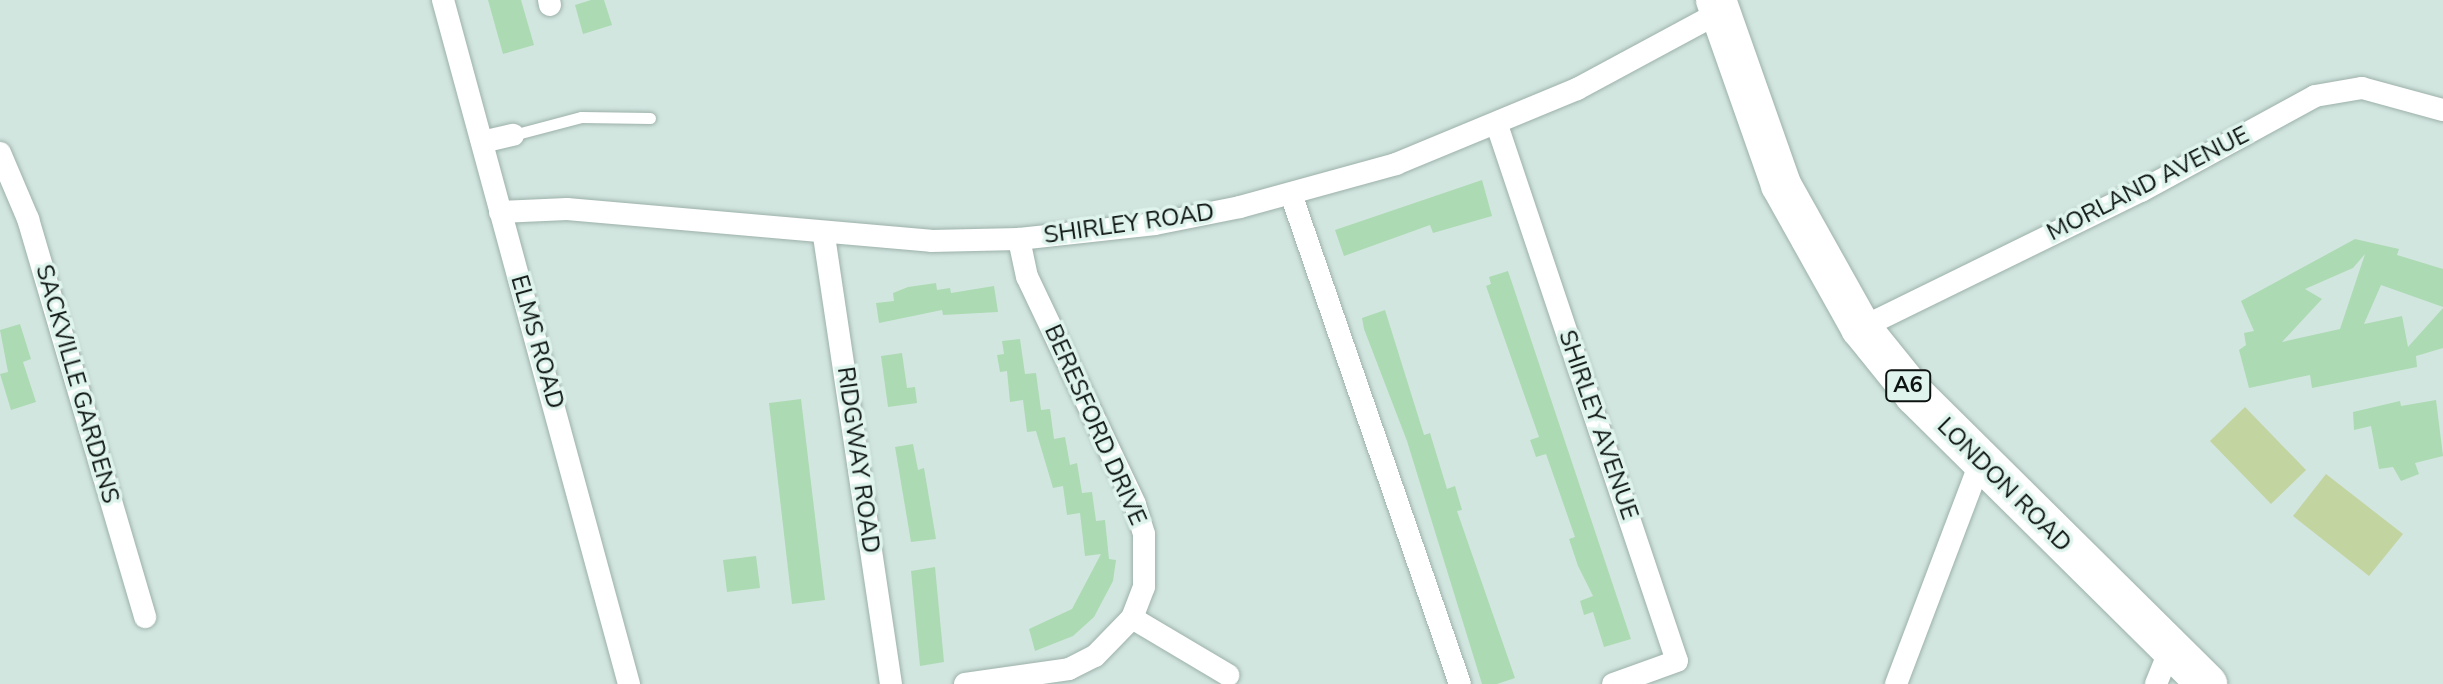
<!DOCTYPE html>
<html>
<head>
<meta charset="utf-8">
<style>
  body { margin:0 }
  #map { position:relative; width:2443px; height:684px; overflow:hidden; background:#d2e6e0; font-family:"Nunito Sans",sans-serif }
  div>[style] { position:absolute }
  .green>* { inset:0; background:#c2d4a0 }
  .building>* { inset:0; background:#acdab2 }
  .roads { filter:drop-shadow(0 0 2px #9db1aa) drop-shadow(0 0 2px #9db1aa) }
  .lane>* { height:11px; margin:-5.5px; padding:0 5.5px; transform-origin:5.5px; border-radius:5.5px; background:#fff }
  .street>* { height:22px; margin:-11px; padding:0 11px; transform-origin:11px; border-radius:11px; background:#fff }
  .highway>* { height:40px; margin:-20px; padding:0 20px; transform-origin:20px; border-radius:20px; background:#fff }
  span { translate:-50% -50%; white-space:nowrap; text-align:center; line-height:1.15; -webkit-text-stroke:7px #dff4ed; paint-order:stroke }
  .shield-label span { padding:2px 6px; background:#dff4ed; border:2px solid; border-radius:6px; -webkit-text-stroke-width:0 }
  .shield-label { font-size:22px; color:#0c1311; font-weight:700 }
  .street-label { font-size:24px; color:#0c1311 }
</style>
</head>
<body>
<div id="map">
  <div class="green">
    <i style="clip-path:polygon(2245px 407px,2306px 470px,2271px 504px,2210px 441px)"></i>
    <i style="clip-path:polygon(2326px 474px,2403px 534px,2369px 576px,2293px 516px)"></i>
  </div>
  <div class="building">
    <i style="clip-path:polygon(488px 0,521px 0,534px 45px,503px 54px)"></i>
    <i style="clip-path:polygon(591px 0,604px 0,612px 25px,583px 34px,575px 5px)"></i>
    <i style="clip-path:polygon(1482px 180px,1492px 216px,1433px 233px,1430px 225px,1344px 256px,1335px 230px)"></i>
    <i style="clip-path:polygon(evenodd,2355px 239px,2399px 249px,2397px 255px,2443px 269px,2443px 307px,2381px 285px,2364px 324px,2402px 316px,2408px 347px,2443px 308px,2443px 348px,2416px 356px,2417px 367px,2312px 388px,2310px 375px,2249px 388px,2239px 350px,2246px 345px,2244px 333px,2254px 331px,2241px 301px,2355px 239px,2365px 254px,2340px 329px,2282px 342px,2322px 299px,2305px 289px,2353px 268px,2365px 254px)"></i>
    <i style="clip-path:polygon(1508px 271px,1631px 639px,1604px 647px,1593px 612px,1584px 615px,1580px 601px,1593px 596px,1578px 566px,1569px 539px,1575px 537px,1546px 454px,1536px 457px,1530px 440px,1539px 437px,1486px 286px,1491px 284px,1489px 277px)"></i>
    <i style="clip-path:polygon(936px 283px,937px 290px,950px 288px,951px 293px,994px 286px,998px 312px,943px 315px,942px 310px,879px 323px,876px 303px,894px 301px,893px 293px,908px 287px)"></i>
    <i style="clip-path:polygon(1385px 310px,1424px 435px,1430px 433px,1447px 489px,1455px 486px,1462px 510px,1457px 511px,1515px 678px,1497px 684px,1482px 684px,1407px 441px,1364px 329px,1362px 318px)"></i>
    <i style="clip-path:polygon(20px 324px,31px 359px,23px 362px,36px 402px,11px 410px,0 374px,8px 372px,0 330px)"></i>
    <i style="clip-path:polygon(1020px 339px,1025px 374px,1036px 373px,1041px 410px,1050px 409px,1054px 439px,1065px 437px,1070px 465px,1077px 463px,1082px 493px,1092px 492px,1096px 521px,1105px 520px,1109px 559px,1116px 560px,1113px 581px,1094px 617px,1073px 636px,1035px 651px,1029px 629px,1072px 609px,1101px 554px,1085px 556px,1080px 513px,1067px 515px,1063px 486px,1053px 488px,1036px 431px,1027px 432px,1023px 400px,1010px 402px,1007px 371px,1000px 372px,997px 355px,1004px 354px,1002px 341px)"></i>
    <i style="clip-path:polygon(902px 353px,907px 388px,915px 387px,917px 403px,888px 407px,881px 356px)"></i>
    <i style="clip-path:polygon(801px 399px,825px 600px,792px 604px,769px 403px)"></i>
    <i style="clip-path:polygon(2436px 400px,2443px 456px,2415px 463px,2419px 474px,2401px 481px,2393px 467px,2379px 469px,2371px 426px,2354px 430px,2353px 412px,2400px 401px,2401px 406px)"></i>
    <i style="clip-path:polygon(913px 444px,918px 470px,924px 468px,936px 539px,911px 542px,895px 447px)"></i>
    <i style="clip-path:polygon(756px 556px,760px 588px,727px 592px,723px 560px)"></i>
    <i style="clip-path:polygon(935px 567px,944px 662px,920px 666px,911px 571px)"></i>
  </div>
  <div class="roads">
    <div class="lane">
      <i style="left:513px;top:135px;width:70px;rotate:-14.8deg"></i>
      <i style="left:581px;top:117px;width:69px;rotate:0.8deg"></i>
    </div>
    <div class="street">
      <i style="left:443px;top:0;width:709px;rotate:74.79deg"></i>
      <i style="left:549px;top:0;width:5px;rotate:79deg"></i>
      <i style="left:1497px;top:125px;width:565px;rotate:71.44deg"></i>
      <i style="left:1677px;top:661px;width:68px;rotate:160.2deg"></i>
      <i style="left:482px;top:142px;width:32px;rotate:-13deg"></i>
      <i style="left:0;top:153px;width:72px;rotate:67deg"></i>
      <i style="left:28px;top:219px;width:415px;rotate:73.6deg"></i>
      <i style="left:1291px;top:194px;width:518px;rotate:70.97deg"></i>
      <i style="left:500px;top:212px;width:67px;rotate:-2.6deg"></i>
      <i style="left:567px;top:209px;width:365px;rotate:5deg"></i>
      <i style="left:931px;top:241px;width:88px;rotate:-1.3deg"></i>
      <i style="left:1019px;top:239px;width:137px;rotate:-6.3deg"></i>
      <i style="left:1155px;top:224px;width:87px;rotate:-11.3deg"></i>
      <i style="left:1240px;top:207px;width:162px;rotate:-15.4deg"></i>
      <i style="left:1396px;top:164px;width:196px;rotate:-22.5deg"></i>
      <i style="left:1577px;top:89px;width:162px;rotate:-28.3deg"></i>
      <i style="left:824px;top:236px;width:453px;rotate:81.5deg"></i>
      <i style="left:1861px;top:328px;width:312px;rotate:-26.1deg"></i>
      <i style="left:2141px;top:191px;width:198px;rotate:-28.6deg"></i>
      <i style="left:2315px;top:96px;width:48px;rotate:-9.7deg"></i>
      <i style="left:2362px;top:88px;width:84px;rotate:15.2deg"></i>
      <i style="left:1132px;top:618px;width:112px;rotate:30.7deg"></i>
      <i style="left:965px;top:684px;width:105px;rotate:-8.2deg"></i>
      <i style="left:1069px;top:669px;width:29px;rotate:-27deg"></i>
      <i style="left:1095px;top:656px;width:53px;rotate:-45.8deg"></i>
      <i style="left:1132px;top:618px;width:33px;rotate:-69deg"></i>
      <i style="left:1144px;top:587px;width:53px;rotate:-90deg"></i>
      <i style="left:1144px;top:534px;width:31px;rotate:-107deg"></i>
      <i style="left:1135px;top:504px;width:251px;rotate:-115.4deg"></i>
      <i style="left:1027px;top:277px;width:39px;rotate:-102deg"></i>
      <i style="left:1896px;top:684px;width:240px;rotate:-69.2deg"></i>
      <i style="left:2156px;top:684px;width:37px;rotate:-68deg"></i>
    </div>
    <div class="highway">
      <i style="left:1716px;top:0;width:196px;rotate:70.6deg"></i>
      <i style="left:1781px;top:185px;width:164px;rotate:60.8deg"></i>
      <i style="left:1861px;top:328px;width:86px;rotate:51.1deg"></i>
      <i style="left:1915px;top:395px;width:411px;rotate:44.7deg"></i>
    </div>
  </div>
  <div class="shield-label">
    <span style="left:1908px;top:386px">A6</span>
  </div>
  <div class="street-label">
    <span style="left:2148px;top:184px;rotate:-27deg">MORLAND AVENUE</span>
    <span style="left:1129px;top:224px;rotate:-8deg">SHIRLEY ROAD</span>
    <span style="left:537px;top:342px;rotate:74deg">ELMS ROAD</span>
    <span style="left:77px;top:384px;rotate:74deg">SACKVILLE GARDENS</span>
    <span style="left:1095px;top:425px;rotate:66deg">BERESFORD DRIVE</span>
    <span style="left:1598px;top:425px;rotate:71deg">SHIRLEY AVENUE</span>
    <span style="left:858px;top:460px;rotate:82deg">RIDGWAY ROAD</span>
    <span style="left:2004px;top:485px;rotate:45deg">LONDON ROAD</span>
  </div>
</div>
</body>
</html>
